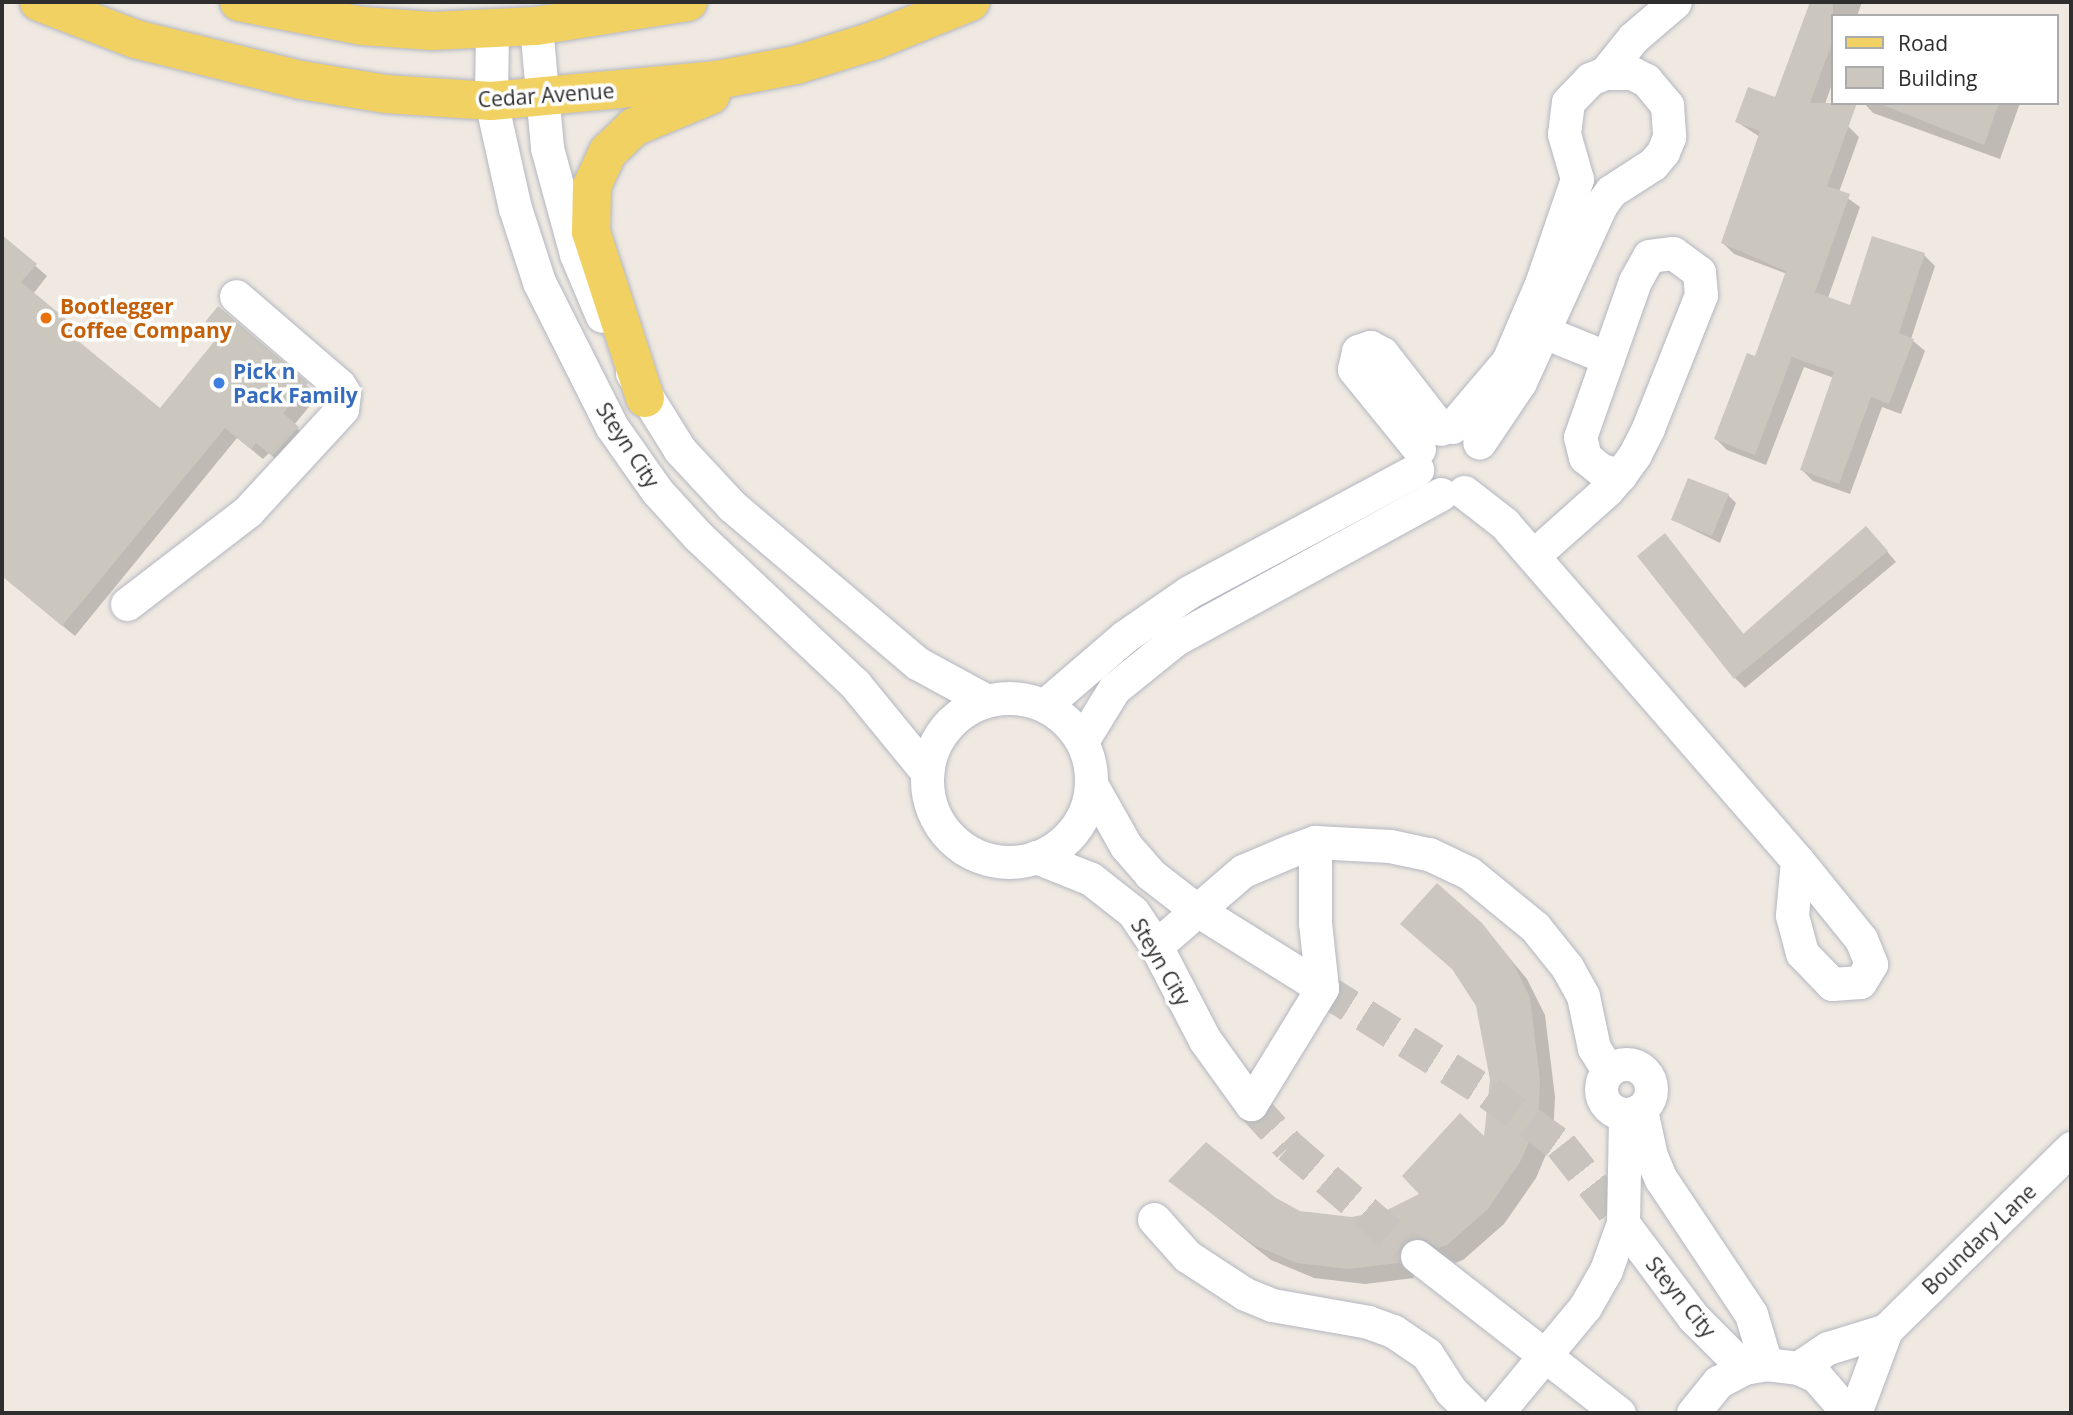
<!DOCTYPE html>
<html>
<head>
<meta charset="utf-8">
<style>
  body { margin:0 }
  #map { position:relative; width:2073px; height:1415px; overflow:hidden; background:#efe9e1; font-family:"Open Sans",sans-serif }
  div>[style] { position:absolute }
  .shadow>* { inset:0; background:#0003 }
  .building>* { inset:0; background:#cbc7bf }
  .minor-tunnel>* { height:33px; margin-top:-16.5px; transform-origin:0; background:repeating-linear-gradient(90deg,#c8c4bd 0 33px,transparent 0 50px) }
  .roads { filter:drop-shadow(0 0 2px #b4b7c1) drop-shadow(0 0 2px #b4b7c1) }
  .minor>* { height:33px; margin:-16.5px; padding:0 16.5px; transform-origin:16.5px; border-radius:16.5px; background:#fff }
  .minor>.ring { margin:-16.5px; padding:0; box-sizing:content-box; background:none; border:33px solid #fff; border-radius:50% }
  .major>* { height:38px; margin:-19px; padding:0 19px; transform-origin:19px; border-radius:19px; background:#f2d163 }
  .dots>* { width:19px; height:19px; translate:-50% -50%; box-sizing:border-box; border:4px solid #fff; border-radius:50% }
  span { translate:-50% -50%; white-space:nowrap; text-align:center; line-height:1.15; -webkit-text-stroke:7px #fff; paint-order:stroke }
  .street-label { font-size:21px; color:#2e2e2e }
  .food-label { font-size:21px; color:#c56008; font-weight:700 }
  .left { translate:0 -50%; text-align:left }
  .shop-label { font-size:21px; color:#366cbe; font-weight:700 }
  .frame { position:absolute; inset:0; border:4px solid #2e2e2e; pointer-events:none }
  .legend { position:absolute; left:1831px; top:14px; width:228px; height:91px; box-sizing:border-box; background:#fff; border:2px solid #ababab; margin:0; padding:9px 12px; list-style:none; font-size:21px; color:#2e2e2e }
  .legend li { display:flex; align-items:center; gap:14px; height:35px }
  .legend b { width:35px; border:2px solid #ababab }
</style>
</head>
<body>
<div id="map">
  <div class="shadow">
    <i style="clip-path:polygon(1812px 2px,1862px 2px,1857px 16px,1833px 16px,1833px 81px,1821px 116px,1848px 126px,1859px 137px,1839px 192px,1860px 207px,1828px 298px,1851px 307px,1924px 255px,1935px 266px,1911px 339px,1925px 351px,1901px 414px,1882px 407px,1850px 494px,1813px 481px,1802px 470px,1834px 378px,1804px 367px,1766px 465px,1727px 450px,1716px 439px,1756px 358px,1787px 274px,1734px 254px,1723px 243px,1760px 137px,1737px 122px,1776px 100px)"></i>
    <i style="clip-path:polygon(1864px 103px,2020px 103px,2000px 159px,1873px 113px)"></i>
    <i style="clip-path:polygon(2px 237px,47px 276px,33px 294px,82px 337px,77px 342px,160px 410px,306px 385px,318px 396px,294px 425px,309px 440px,285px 467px,269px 453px,263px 459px,237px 438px,75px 636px,2px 576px)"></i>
    <i style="clip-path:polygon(1728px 495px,1736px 503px,1720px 543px,1673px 520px)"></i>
    <i style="clip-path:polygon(1876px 538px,1896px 562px,1745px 688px,1735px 678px,1674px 546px,1744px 635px)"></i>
    <i style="clip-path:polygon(1402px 924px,1481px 924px,1527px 979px,1545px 1015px,1555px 1097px,1553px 1138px,1536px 1178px,1504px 1224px,1463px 1260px,1455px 1263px,1437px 1252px,1413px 1269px,1414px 1278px,1365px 1284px,1314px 1278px,1271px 1260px,1170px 1181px,1275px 1200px,1300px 1212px,1352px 1219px,1387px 1212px,1422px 1195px,1486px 1139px,1492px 1080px,1478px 1006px,1457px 973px)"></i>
  </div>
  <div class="building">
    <i style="clip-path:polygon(1810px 2px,1833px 2px,1833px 40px,1810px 103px,1857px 103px,1827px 186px,1850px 194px,1815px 292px,1850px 305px,1872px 236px,1925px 253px,1899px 333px,1914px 339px,1889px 404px,1871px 397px,1839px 484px,1800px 470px,1834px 372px,1792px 357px,1755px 455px,1714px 439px,1747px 353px,1755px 356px,1786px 271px,1721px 243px,1760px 131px,1735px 122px,1748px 87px,1775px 97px)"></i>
    <i style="clip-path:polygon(1878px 103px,1999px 103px,1984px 145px)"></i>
    <i style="clip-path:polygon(2px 235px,37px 264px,21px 282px,72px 324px,66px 331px,160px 408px,217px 338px,202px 326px,218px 306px,308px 383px,283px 413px,299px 427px,272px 456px,256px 443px,251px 449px,225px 428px,62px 626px,2px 576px)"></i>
    <i style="clip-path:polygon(1688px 478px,1729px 494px,1712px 536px,1671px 520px)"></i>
    <i style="clip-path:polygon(1866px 526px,1888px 551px,1734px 679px,1637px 556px,1665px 533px,1743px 634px)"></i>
    <i style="clip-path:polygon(1437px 883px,1482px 923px,1512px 961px,1530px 998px,1540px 1080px,1538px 1122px,1520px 1162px,1488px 1209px,1447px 1245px,1438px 1248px,1420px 1237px,1410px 1238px,1401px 1245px,1398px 1263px,1348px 1269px,1297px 1263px,1254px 1245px,1168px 1181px,1206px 1142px,1276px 1198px,1300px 1211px,1352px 1217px,1387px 1210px,1419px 1194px,1402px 1176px,1460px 1113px,1484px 1136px,1490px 1080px,1476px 1006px,1452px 969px,1400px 924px)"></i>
  </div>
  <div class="minor-tunnel">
    <i style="left:1322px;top:988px;width:197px;rotate:32.2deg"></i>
    <i style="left:1489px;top:1093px;width:89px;rotate:35.8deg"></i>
    <i style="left:1561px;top:1145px;width:100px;rotate:51.5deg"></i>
    <i style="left:1251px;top:1104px;width:57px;rotate:47.9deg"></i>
    <i style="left:1289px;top:1146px;width:169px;rotate:40.7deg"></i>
  </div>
  <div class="roads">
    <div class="minor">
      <i style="left:536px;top:26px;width:122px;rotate:84.8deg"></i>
      <i style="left:547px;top:148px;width:110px;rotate:74.7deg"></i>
      <i style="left:576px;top:254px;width:67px;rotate:67.2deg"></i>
      <i style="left:492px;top:29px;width:72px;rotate:90.8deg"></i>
      <i style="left:491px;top:101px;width:110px;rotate:77.4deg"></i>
      <i style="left:515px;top:208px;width:78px;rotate:72deg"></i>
      <i style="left:539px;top:282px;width:162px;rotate:63.3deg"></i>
      <i style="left:612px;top:427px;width:78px;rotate:54.9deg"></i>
      <i style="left:657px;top:491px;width:61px;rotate:47.7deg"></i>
      <i style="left:698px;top:536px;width:216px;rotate:43.3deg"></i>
      <i style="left:855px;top:684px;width:114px;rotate:50.7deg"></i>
      <i style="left:1605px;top:73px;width:45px;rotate:-51.3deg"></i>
      <i style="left:1633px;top:38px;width:55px;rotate:-40.6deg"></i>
      <i style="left:1544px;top:332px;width:69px;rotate:22.1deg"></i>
      <i style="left:632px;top:373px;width:91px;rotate:58.1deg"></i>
      <i style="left:680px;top:450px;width:76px;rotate:47.1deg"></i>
      <i style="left:732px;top:506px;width:243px;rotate:40.3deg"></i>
      <i style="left:917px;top:663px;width:77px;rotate:28.6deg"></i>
      <i style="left:1452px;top:427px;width:87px;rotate:-49.7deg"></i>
      <i style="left:1508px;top:361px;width:84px;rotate:-66.8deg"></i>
      <i style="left:1541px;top:284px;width:111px;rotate:-71.1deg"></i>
      <i style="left:1577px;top:179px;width:47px;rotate:-106.1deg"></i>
      <i style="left:1564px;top:134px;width:32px;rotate:-83deg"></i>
      <i style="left:1568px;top:102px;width:32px;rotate:-46deg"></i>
      <i style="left:1590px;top:79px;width:16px;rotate:-22deg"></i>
      <i style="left:1605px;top:73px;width:27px"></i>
      <i style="left:1632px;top:73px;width:16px;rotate:27deg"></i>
      <i style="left:1646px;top:80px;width:33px;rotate:50deg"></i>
      <i style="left:1667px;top:105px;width:32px;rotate:86deg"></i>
      <i style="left:1669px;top:137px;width:16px;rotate:112deg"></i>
      <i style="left:1663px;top:152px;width:16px;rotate:130deg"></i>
      <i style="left:1653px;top:164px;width:50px;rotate:147.3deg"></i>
      <i style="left:1611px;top:191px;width:17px;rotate:126deg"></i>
      <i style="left:1601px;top:205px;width:195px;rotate:114.6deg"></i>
      <i style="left:1520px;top:382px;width:73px;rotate:123.9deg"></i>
      <i style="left:1419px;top:449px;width:103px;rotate:-129.1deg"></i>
      <i style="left:1354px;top:369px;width:18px;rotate:-77deg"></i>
      <i style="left:1358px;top:351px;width:13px;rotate:-18deg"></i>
      <i style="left:1370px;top:347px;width:13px;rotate:27deg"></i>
      <i style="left:1382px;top:353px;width:96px;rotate:52.2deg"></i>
      <i style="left:1464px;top:492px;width:51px;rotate:37.8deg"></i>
      <i style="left:1504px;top:523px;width:447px;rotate:49deg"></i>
      <i style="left:1797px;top:860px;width:102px;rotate:51deg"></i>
      <i style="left:1861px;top:939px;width:27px;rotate:68deg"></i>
      <i style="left:1871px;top:964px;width:21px;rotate:121deg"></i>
      <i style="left:1860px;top:982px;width:28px;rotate:176deg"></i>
      <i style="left:1832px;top:984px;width:43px;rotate:-134.1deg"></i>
      <i style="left:1802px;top:953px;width:39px;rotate:-105deg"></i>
      <i style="left:1792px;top:915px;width:55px;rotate:-84.8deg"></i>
      <i style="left:1533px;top:556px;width:99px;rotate:-41.7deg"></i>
      <i style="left:1607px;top:490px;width:20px;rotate:-49deg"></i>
      <i style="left:1620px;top:475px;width:26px;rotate:-54deg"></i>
      <i style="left:1635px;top:454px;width:29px;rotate:-63deg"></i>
      <i style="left:1648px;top:428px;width:143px;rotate:-68.3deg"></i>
      <i style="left:1701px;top:295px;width:23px;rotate:-95deg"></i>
      <i style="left:1699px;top:272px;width:32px;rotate:-144deg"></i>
      <i style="left:1673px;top:253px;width:24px;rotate:173deg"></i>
      <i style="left:1649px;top:256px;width:29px;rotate:119deg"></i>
      <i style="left:1635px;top:281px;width:165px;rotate:109.4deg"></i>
      <i style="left:1580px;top:437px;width:21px;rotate:76deg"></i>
      <i style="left:1585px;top:457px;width:21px;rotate:39deg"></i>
      <i style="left:1601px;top:470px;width:20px;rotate:15deg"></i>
      <i style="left:127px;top:604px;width:153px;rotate:-37.5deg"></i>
      <i style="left:248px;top:511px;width:139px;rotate:-47.3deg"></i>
      <i style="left:342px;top:409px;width:16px;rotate:-83deg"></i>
      <i style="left:344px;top:393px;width:9px;rotate:-122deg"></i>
      <i style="left:339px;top:385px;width:136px;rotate:-139.2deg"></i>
      <i class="ring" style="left:927px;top:698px;width:131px;height:131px"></i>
      <i style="left:1045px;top:705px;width:104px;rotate:-40.7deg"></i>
      <i style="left:1124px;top:637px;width:79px;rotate:-34.7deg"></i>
      <i style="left:1189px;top:592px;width:259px;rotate:-28.2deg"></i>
      <i style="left:1082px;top:741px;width:61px;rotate:-58.4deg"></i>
      <i style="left:1114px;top:689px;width:80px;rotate:-38.9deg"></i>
      <i style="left:1176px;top:639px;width:302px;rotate:-28.7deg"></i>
      <i style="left:1091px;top:784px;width:71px;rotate:60.6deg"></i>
      <i style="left:1126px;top:846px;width:37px;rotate:49deg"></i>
      <i style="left:1150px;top:874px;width:56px;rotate:37.7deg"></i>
      <i style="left:1194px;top:908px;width:151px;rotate:32deg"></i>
      <i style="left:1036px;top:857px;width:59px;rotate:21.8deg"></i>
      <i style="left:1091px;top:879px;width:53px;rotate:38.2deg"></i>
      <i style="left:1133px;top:912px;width:41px;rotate:55.9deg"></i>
      <i style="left:1156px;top:946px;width:106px;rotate:62.5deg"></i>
      <i style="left:1205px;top:1040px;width:79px;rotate:54.3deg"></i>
      <i style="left:1251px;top:1104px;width:136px;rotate:-58.5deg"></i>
      <i style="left:1322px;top:988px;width:65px;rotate:-96.1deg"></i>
      <i style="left:1315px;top:923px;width:81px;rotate:-90deg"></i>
      <i style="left:1156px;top:946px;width:115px;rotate:-40.8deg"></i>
      <i style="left:1243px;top:871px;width:51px;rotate:-23.1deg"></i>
      <i style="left:1290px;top:851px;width:27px;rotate:-20deg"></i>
      <i style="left:1315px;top:842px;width:75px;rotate:3.1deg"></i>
      <i style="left:1390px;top:846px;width:40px;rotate:12deg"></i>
      <i style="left:1429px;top:854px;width:44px;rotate:25.4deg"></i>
      <i style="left:1469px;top:873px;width:85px;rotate:39.3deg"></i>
      <i style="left:1535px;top:927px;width:51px;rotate:51.3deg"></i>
      <i style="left:1567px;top:967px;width:33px;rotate:61deg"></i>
      <i style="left:1583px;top:996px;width:53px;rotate:78.1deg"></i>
      <i style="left:1594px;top:1048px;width:26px;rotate:58deg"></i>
      <i class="ring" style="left:1601px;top:1064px;width:17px;height:17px"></i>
      <i style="left:1641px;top:1110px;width:47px;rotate:77.7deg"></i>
      <i style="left:1651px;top:1156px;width:25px;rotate:67deg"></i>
      <i style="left:1661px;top:1179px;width:162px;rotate:56.3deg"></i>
      <i style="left:1751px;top:1314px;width:52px;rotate:73.3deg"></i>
      <i style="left:1154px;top:1219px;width:50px;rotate:48.3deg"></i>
      <i style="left:1187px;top:1256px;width:69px;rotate:33.2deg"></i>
      <i style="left:1245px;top:1294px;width:29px;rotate:22deg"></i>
      <i style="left:1272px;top:1305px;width:97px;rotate:10deg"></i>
      <i style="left:1368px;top:1322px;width:27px;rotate:20deg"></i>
      <i style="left:1393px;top:1331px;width:41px;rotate:34.1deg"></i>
      <i style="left:1427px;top:1354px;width:44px;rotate:57deg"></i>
      <i style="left:1451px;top:1391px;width:31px;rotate:45deg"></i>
      <i style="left:1623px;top:1223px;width:117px;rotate:53.3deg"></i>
      <i style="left:1693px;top:1317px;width:72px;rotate:45deg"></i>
      <i style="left:1417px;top:1256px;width:256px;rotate:37.9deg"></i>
      <i style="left:1798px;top:1368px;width:36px;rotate:-34deg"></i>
      <i style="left:1828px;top:1348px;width:61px;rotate:-17.2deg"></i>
      <i style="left:1497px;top:1413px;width:138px;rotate:-50.3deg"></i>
      <i style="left:1585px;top:1307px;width:43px;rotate:-60.4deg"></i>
      <i style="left:1606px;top:1270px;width:50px;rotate:-70.1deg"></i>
      <i style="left:1623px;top:1223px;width:108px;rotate:-88.9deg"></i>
      <i style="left:1693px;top:1413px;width:40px;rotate:-51deg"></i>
      <i style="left:1718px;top:1382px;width:30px;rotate:-28deg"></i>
      <i style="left:1744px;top:1368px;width:22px;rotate:-10deg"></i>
      <i style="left:1766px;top:1364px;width:32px;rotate:7deg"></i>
      <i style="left:1798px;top:1368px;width:20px;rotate:24deg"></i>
      <i style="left:1816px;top:1376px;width:49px;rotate:49.1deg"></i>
      <i style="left:1855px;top:1413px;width:89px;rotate:-69.5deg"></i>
      <i style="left:1886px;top:1330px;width:260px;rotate:-44.5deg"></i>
    </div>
    <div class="major">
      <i style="left:39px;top:2px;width:103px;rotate:21.1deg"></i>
      <i style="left:135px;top:39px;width:171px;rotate:13.9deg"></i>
      <i style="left:301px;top:80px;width:86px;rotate:9.4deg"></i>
      <i style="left:386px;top:94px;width:105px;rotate:3.8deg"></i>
      <i style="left:491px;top:101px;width:227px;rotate:-5.3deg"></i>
      <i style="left:717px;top:80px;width:80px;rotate:-10.8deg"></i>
      <i style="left:796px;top:65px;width:81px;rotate:-17.3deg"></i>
      <i style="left:873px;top:41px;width:105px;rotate:-21.9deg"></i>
      <i style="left:239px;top:2px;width:126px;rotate:11deg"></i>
      <i style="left:363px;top:26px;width:69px;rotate:4.1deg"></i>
      <i style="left:432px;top:31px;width:104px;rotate:-2.8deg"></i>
      <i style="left:536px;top:26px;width:154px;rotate:-9deg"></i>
      <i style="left:645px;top:398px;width:175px;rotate:-108deg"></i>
      <i style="left:591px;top:232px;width:46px;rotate:-88.8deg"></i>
      <i style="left:592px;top:186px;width:38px;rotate:-65deg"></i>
      <i style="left:608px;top:152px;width:36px;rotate:-44deg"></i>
      <i style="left:634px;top:127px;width:83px;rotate:-22.6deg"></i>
    </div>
  </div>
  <div class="dots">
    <i style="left:46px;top:318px;background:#e8710a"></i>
    <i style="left:219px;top:383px;background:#3f7fe0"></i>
  </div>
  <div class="street-label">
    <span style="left:546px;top:95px;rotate:-4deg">Cedar Avenue</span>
    <span style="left:628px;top:445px;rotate:57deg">Steyn City</span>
    <span style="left:1161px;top:962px;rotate:60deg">Steyn City</span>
    <span style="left:1979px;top:1239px;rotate:-44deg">Boundary Lane</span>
    <span style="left:1681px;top:1297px;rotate:51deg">Steyn City</span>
  </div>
  <div class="food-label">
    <span class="left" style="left:60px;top:318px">Bootlegger<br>Coffee Company</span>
  </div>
  <div class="shop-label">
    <span class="left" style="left:233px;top:383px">Pick n<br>Pack Family</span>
  </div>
  <div class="frame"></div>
  <ul class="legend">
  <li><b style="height:9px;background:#f2d163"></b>Road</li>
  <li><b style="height:19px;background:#cbc7bf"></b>Building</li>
  </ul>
</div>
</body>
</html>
